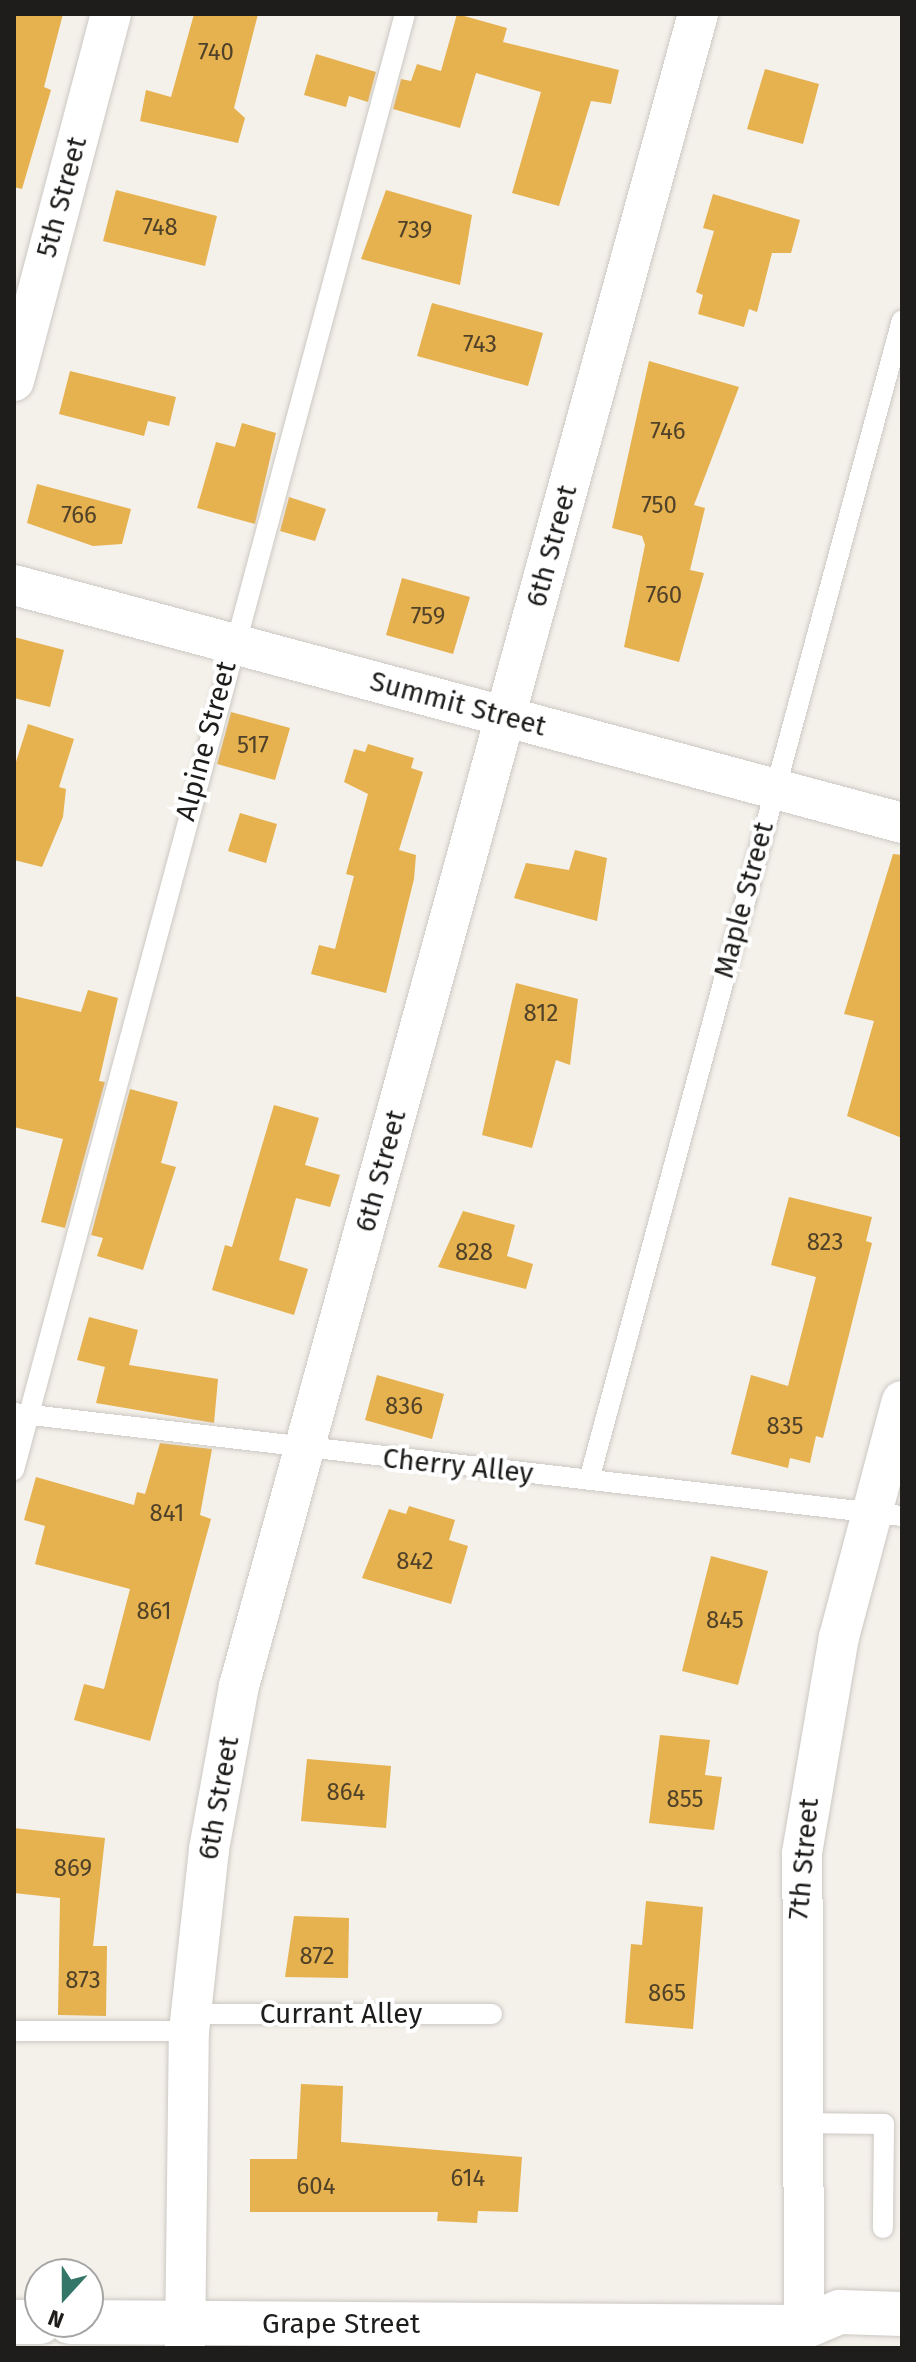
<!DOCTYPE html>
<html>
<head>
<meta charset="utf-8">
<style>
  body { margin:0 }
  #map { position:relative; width:916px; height:2362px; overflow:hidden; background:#f4f0ea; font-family:"Fira Sans",sans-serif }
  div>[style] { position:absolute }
  .building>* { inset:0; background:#e6b14f }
  .roads { filter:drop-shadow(0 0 2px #ccc8c3) drop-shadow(0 0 2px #ccc8c3) }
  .service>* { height:20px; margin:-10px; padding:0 10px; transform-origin:10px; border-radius:10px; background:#fff }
  .minor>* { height:40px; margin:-20px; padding:0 20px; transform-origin:20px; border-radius:20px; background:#fff }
  .secondary>* { height:44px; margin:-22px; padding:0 22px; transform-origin:22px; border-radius:22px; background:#fff }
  span { translate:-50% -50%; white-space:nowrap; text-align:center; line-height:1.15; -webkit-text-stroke:8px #fff; paint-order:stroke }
  .number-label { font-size:24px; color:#504228 }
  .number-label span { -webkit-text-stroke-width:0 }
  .street-label { font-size:28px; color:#1e1d1b }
  .frame { position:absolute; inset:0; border:16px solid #1e1d1b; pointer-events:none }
  .north { position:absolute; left:24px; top:2258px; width:80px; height:80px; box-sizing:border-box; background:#fff; border:2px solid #a5a5a4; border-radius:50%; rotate:201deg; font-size:22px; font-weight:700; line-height:32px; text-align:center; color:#1e1d1b }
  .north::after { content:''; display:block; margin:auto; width:28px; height:36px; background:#347667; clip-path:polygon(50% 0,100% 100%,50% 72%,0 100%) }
</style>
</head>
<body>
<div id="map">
  <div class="building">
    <i style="clip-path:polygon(14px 14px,63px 14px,44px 87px,51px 90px,22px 189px,14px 187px)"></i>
    <i style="clip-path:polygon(194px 14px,258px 14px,234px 108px,245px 118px,238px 143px,140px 121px,146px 90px,171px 97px)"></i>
    <i style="clip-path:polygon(457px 14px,507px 28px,503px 42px,619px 70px,611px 104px,591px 101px,559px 206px,512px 193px,541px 92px,476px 73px,460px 128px,393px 109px,401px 79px,411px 81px,417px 64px,441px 71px)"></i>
    <i style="clip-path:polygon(316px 54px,376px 72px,368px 102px,349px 96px,346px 107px,304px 95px)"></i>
    <i style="clip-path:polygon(765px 69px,819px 84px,803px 144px,747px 129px)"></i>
    <i style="clip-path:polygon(116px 190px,217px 216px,205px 266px,103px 241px)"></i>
    <i style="clip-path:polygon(386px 190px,472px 215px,460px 285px,361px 259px)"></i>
    <i style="clip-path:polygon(713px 194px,800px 220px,791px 253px,772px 253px,757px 312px,749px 309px,744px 327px,698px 314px,703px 295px,696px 292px,714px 231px,703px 228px)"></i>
    <i style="clip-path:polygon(432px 303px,543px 333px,528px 386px,417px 356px)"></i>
    <i style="clip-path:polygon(649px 361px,739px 387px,694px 505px,705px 508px,690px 570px,704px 573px,679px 662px,624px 647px,645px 545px,642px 536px,612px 528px)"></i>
    <i style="clip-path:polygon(70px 371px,176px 397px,169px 426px,148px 421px,144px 436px,59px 414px)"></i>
    <i style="clip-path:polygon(242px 423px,276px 433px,255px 524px,197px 508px,216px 442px,235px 447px)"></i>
    <i style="clip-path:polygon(37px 484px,131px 509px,122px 544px,93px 546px,27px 523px)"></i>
    <i style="clip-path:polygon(289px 497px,326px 509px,315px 541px,280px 531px)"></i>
    <i style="clip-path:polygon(402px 578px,470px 597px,453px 654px,386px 635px)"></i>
    <i style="clip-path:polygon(14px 637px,64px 650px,50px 707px,14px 698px)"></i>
    <i style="clip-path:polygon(231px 712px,290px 728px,275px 780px,217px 764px)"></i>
    <i style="clip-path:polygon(28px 724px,74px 739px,59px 787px,66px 789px,63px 817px,42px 867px,14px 860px,14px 768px)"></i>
    <i style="clip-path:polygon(368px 744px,414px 758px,411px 768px,423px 772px,399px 850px,416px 855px,414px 879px,386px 993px,311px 974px,319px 945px,335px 949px,354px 876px,346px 874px,368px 794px,344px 782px,354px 749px,365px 752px)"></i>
    <i style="clip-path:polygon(240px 813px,277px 824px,266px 863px,228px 851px)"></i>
    <i style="clip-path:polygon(575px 850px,607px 858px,597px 921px,514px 898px,526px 863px,569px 870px)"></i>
    <i style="clip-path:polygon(893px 854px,902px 855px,902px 1138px,847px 1116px,874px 1021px,844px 1014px)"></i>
    <i style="clip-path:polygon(516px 983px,578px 999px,570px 1065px,556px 1060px,532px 1148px,482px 1135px)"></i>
    <i style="clip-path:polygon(88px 990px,118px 998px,99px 1081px,105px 1082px,65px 1228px,41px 1222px,63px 1139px,14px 1127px,14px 996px,81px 1012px)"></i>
    <i style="clip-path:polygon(130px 1089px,178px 1102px,161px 1163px,176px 1167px,143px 1270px,97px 1256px,103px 1238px,91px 1235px)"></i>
    <i style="clip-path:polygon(274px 1105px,319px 1118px,305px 1165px,340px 1175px,330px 1207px,296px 1198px,279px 1260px,308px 1269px,294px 1315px,212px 1290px,225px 1245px,232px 1247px)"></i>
    <i style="clip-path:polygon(789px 1197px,872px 1217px,866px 1241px,872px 1243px,823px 1438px,816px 1436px,810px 1463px,790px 1458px,788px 1468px,731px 1454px,751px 1375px,788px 1386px,816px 1277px,771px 1265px)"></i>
    <i style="clip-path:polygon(463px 1211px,515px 1225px,507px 1256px,533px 1264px,526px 1289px,438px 1267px)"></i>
    <i style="clip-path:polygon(89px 1317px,138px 1330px,129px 1365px,218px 1379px,214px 1423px,96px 1403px,105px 1367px,77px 1360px)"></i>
    <i style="clip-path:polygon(377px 1375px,444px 1394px,432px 1439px,365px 1420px)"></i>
    <i style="clip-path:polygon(160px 1443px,212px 1449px,200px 1515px,211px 1519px,150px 1741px,74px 1720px,84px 1684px,104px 1689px,130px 1589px,35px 1564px,45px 1526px,24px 1520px,36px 1477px,134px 1505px,137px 1492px,145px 1494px)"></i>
    <i style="clip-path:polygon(409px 1506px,455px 1520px,449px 1540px,468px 1546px,451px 1604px,362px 1578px,389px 1509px,406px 1514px)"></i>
    <i style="clip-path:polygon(711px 1556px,768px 1571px,738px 1685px,682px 1671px)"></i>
    <i style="clip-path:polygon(660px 1735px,710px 1740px,705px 1775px,722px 1777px,714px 1830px,649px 1823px)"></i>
    <i style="clip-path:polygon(307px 1759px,391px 1766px,386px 1828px,301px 1821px)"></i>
    <i style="clip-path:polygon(14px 1828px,105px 1838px,93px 1946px,107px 1946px,106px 2016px,58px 2015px,60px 1898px,14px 1893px)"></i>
    <i style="clip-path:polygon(646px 1901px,703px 1907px,693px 2029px,625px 2023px,631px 1944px,642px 1945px)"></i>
    <i style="clip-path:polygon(294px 1916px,349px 1918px,348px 1978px,285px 1977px)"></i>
    <i style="clip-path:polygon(301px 2084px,343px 2086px,341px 2142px,522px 2157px,518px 2212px,478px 2211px,477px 2223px,437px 2221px,438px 2212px,250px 2212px,250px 2159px,297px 2159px)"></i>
  </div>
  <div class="roads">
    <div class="service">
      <i style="left:14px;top:1413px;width:894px;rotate:6.62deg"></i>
      <i style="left:14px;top:1470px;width:1508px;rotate:-74.97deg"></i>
      <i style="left:589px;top:1480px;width:1201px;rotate:-74.9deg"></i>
      <i style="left:190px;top:2014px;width:302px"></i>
      <i style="left:14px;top:2031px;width:175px"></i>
      <i style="left:799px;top:2123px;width:85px;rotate:0.7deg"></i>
      <i style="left:884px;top:2124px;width:104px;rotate:90.6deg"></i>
    </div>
    <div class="minor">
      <i style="left:14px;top:381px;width:380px;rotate:-75.2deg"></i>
      <i style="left:14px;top:585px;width:919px;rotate:15deg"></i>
      <i style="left:804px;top:2327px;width:474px;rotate:-90.2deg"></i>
      <i style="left:802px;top:1853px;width:219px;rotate:-80.3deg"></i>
      <i style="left:839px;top:1637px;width:244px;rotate:-75.1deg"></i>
      <i style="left:185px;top:2348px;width:317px;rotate:-89.3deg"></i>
      <i style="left:189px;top:2031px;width:183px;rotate:-83.7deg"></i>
      <i style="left:209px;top:1849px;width:166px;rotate:-79.6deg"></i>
      <i style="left:239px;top:1686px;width:1734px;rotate:-74.65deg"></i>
    </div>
    <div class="secondary">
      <i style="left:14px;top:2322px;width:26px"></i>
      <i style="left:70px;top:2322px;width:734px;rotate:0.39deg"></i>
      <i style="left:804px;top:2327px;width:39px;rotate:-23deg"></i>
      <i style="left:840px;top:2312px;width:62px;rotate:1.8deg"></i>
    </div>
  </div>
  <div class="number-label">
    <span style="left:216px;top:53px">740</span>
    <span style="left:160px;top:228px">748</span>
    <span style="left:415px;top:231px">739</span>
    <span style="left:480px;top:345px">743</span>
    <span style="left:668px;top:432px">746</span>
    <span style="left:659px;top:506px">750</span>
    <span style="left:79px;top:516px">766</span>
    <span style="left:664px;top:596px">760</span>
    <span style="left:428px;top:617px">759</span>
    <span style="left:253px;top:746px">517</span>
    <span style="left:541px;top:1014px">812</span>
    <span style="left:825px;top:1243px">823</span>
    <span style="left:474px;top:1253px">828</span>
    <span style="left:404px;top:1407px">836</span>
    <span style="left:785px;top:1427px">835</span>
    <span style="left:167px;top:1514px">841</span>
    <span style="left:415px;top:1562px">842</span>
    <span style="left:154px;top:1612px">861</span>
    <span style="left:725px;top:1621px">845</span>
    <span style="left:346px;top:1793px">864</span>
    <span style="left:685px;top:1800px">855</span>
    <span style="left:73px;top:1869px">869</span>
    <span style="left:317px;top:1957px">872</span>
    <span style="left:83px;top:1981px">873</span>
    <span style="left:667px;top:1994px">865</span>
    <span style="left:468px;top:2179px">614</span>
    <span style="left:316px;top:2187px">604</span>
  </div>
  <div class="street-label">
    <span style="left:62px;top:197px;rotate:-75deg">5th Street</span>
    <span style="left:552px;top:546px;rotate:-75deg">6th Street</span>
    <span style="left:458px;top:704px;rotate:15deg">Summit Street</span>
    <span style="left:206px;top:741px;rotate:-75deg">Alpine Street</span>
    <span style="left:744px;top:900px;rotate:-75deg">Maple Street</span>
    <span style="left:381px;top:1171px;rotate:-75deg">6th Street</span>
    <span style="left:458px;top:1466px;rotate:6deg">Cherry Alley</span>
    <span style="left:219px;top:1798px;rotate:-80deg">6th Street</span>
    <span style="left:804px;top:1859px;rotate:-85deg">7th Street</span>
    <span style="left:341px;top:2014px">Currant Alley</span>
    <span style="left:341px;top:2324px">Grape Street</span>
  </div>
  <div class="frame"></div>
  <div class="north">N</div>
</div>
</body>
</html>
